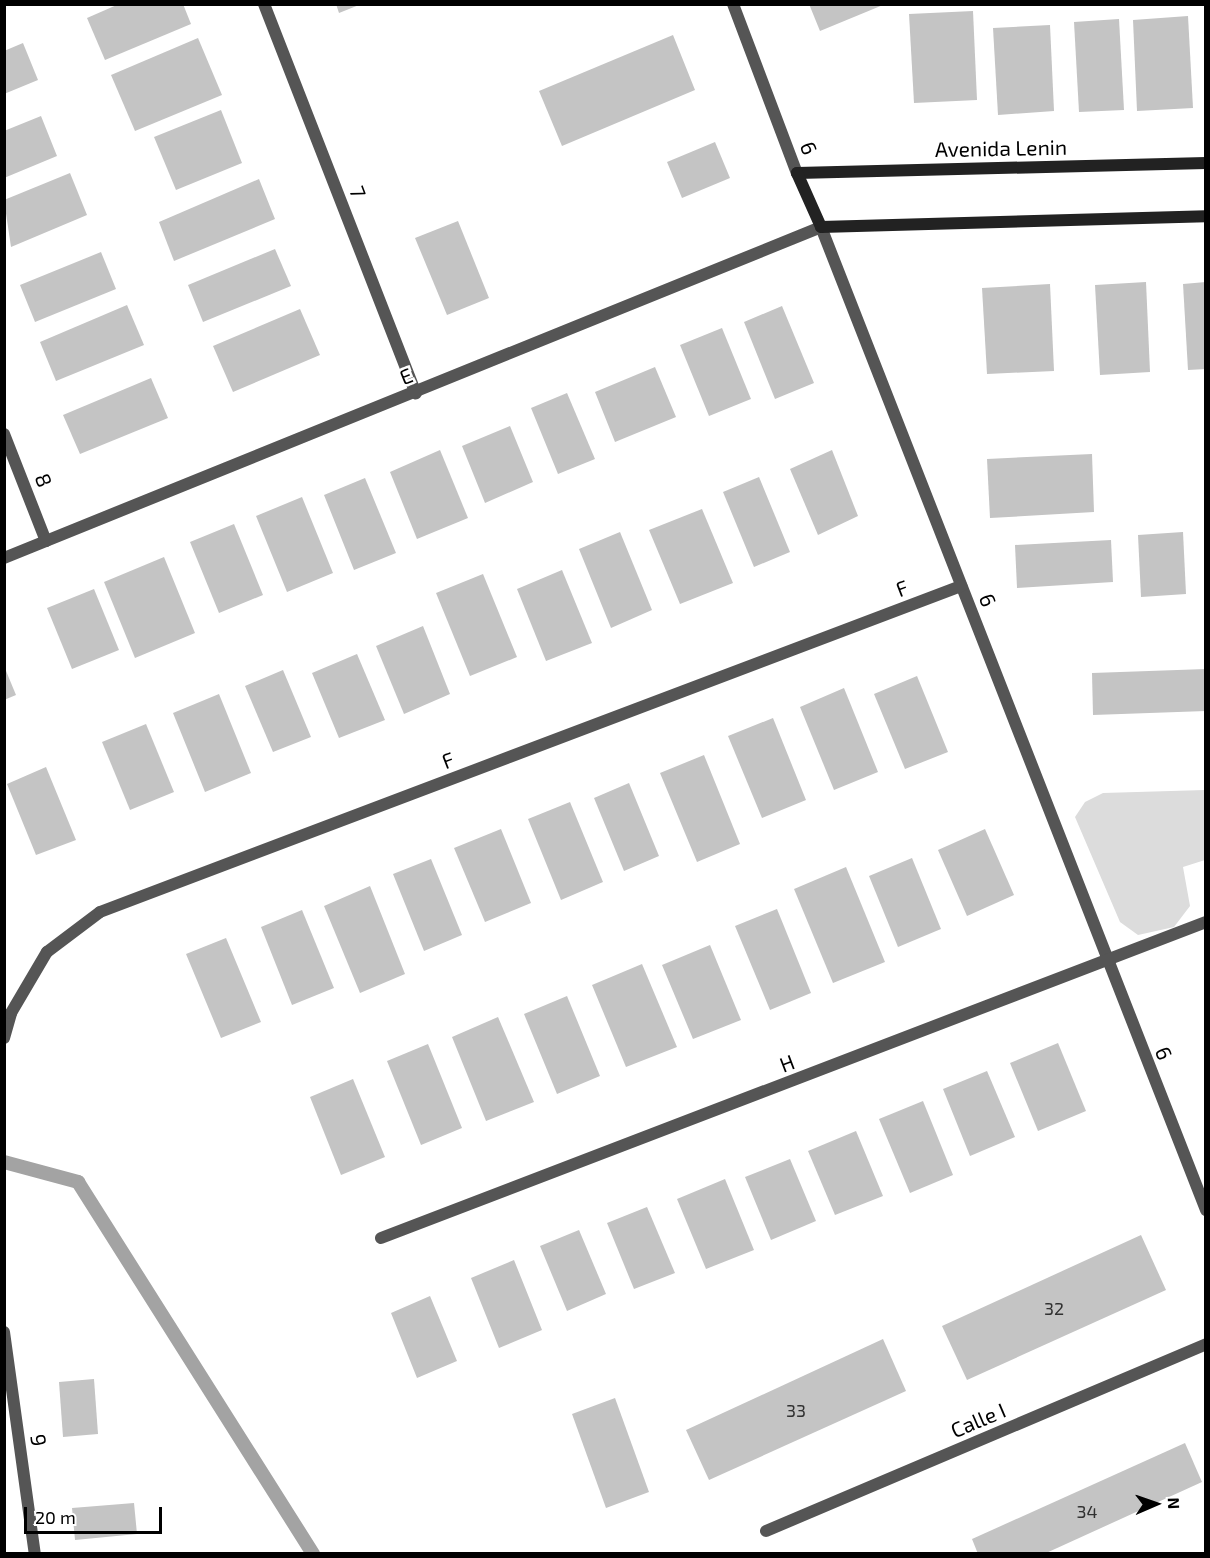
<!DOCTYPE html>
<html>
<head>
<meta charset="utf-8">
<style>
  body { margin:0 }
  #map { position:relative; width:1210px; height:1558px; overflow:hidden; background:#fff; font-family:"Exo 2",sans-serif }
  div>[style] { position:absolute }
  .green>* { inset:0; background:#dcdcdc }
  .stream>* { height:14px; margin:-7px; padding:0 7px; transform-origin:7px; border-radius:7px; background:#a3a3a3 }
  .building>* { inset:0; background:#c4c4c4 }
  .street>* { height:12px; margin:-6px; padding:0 6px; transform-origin:6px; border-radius:6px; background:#555 }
  .secondary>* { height:12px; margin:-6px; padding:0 6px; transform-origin:6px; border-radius:6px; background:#222 }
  span { translate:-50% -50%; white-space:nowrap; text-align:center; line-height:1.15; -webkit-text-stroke:5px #fff; paint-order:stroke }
  .number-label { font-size:18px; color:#313131 }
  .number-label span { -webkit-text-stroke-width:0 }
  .street-label { font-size:21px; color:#000 }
  .frame { position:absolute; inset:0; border:6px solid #000; pointer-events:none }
  .north { position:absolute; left:1126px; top:1474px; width:60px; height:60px; -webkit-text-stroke:4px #fff; paint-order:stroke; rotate:88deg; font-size:16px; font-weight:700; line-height:24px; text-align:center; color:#000 }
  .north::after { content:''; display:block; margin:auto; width:21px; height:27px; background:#000; clip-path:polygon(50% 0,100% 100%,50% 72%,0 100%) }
  .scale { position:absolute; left:24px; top:1507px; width:138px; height:27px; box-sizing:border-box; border:3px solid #000; border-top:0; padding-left:8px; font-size:18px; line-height:21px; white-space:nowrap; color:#000; -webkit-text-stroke:4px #fff; paint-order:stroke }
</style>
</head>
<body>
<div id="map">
  <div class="green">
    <i style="clip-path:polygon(1205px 790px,1205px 860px,1183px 867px,1190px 906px,1174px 927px,1138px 935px,1120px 922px,1075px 817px,1085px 802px,1103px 793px)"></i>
  </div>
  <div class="stream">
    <i style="left:4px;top:1162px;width:77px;rotate:15.1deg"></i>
    <i style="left:78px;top:1182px;width:440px;rotate:57.7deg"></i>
  </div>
  <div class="building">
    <i style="clip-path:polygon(119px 4px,183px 4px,191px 24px,105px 60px,87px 18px)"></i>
    <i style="clip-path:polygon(336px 4px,359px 4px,359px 5px,339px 13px)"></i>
    <i style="clip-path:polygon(809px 4px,883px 4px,883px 5px,820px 31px)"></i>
    <i style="clip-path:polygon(973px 11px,977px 100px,914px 103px,909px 14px)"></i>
    <i style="clip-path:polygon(1188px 16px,1193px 108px,1137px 111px,1133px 20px)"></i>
    <i style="clip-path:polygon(1119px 19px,1124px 110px,1079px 112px,1074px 22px)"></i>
    <i style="clip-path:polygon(1050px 25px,1054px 111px,998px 115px,993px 28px)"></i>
    <i style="clip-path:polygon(673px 35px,695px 90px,562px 146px,539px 91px)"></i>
    <i style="clip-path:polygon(198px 38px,222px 95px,135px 131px,111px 75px)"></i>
    <i style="clip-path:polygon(23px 43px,38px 80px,4px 94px,4px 51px)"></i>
    <i style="clip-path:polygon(221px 110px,242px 163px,176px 190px,154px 137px)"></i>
    <i style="clip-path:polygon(41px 116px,57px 156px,4px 178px,4px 131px)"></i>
    <i style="clip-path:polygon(715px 142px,730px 178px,682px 198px,667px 162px)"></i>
    <i style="clip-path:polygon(70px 173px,87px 215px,11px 247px,4px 200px)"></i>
    <i style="clip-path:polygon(259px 179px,275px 219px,174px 261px,159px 222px)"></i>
    <i style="clip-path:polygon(458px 221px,489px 298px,447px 315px,415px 238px)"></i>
    <i style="clip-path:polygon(275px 249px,291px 286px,203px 322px,188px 285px)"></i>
    <i style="clip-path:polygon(101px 252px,116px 289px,35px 322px,20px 285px)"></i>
    <i style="clip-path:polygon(1146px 282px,1150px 372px,1100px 375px,1095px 285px)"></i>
    <i style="clip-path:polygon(1206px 282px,1206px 369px,1188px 370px,1183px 284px)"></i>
    <i style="clip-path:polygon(1050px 284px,1054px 371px,987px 374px,982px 288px)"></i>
    <i style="clip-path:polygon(127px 305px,144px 345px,56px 381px,40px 342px)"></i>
    <i style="clip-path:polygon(782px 306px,814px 383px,775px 399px,744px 322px)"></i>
    <i style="clip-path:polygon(300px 309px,320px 355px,233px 392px,213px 346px)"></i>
    <i style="clip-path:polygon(722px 328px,751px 399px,709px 416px,680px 345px)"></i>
    <i style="clip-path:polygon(655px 367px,676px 417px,615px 442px,595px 392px)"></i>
    <i style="clip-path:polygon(151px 378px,168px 418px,80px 454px,63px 415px)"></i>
    <i style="clip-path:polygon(567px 393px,595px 459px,558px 474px,531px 408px)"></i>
    <i style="clip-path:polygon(510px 426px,533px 482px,485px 503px,462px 446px)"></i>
    <i style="clip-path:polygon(440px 450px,468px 518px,417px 539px,390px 472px)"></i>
    <i style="clip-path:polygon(832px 450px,858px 516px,818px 535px,790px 469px)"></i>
    <i style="clip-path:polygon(1092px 454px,1094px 512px,990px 518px,987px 459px)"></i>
    <i style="clip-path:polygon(759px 477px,790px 552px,754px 567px,723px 492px)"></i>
    <i style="clip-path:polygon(365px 478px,396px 553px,354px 570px,324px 495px)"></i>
    <i style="clip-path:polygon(302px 497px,333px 573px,287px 592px,256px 516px)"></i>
    <i style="clip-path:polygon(702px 509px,733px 583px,680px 604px,649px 530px)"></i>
    <i style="clip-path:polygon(234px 524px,263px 595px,219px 613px,190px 542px)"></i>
    <i style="clip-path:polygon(620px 532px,652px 610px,611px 628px,579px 549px)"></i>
    <i style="clip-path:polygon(1183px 532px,1186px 594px,1141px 597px,1138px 535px)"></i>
    <i style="clip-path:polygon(1111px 540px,1113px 582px,1017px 588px,1015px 545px)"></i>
    <i style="clip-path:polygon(164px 557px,195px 633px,135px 658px,104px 582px)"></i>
    <i style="clip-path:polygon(562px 570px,592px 643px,546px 661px,517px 589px)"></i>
    <i style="clip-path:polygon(483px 574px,517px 657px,470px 676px,436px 593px)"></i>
    <i style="clip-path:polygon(94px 589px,119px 650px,72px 669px,47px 608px)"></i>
    <i style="clip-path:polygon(423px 626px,450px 694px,404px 714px,376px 646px)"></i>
    <i style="clip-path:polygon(357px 654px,385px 720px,339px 738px,312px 673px)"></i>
    <i style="clip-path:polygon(4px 666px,16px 695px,4px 700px)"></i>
    <i style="clip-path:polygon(1206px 669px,1206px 711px,1093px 715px,1092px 673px)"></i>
    <i style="clip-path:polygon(283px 670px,311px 737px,273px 752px,245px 686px)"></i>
    <i style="clip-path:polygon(917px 676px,948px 752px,905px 769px,874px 694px)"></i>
    <i style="clip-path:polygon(844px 688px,878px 772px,834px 790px,800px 707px)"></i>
    <i style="clip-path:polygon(219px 694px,251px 773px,205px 792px,173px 713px)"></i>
    <i style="clip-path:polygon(773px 718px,806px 800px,762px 818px,728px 736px)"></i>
    <i style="clip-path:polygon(146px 724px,174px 792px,130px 810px,102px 742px)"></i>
    <i style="clip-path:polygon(704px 755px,740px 844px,697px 862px,660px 773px)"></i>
    <i style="clip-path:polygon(46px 767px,76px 840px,36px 855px,7px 784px)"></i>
    <i style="clip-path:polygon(629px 783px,659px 856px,624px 871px,594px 798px)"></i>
    <i style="clip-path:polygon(570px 802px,603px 882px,561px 900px,528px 819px)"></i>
    <i style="clip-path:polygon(501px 829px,531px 903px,485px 922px,454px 848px)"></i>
    <i style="clip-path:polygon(985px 829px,1014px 895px,967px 916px,938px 850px)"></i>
    <i style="clip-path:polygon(912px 858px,941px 929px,898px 947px,869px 876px)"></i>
    <i style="clip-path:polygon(431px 859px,462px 935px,424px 951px,393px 874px)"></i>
    <i style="clip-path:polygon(846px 867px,885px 962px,833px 983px,794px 889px)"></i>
    <i style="clip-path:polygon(370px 886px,405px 974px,360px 993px,324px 906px)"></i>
    <i style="clip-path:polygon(777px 909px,811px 993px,770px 1010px,735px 926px)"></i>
    <i style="clip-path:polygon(302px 910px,334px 988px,292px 1005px,261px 927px)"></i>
    <i style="clip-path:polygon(226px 938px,261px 1022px,221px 1038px,186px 954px)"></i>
    <i style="clip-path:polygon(710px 945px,741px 1020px,693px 1039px,662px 965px)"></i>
    <i style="clip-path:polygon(642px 964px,677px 1047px,626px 1067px,592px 985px)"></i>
    <i style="clip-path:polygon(567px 996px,600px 1076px,557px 1094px,524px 1014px)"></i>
    <i style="clip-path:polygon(498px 1017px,534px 1102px,486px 1121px,452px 1037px)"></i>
    <i style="clip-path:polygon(1058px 1043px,1086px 1111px,1038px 1131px,1010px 1063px)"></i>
    <i style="clip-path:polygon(428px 1044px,462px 1128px,421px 1145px,387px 1061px)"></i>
    <i style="clip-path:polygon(987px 1071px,1015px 1137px,970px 1156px,943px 1089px)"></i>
    <i style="clip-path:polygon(353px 1079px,385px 1157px,341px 1175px,310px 1097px)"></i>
    <i style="clip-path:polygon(923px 1101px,953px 1175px,910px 1193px,879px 1119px)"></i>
    <i style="clip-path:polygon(856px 1131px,883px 1196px,835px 1215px,808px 1151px)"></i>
    <i style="clip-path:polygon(790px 1159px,816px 1221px,771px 1240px,745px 1177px)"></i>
    <i style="clip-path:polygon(725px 1179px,754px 1250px,706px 1269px,677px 1199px)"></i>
    <i style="clip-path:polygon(647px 1207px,675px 1273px,634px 1289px,607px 1223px)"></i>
    <i style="clip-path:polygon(579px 1230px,606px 1294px,567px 1311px,540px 1246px)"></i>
    <i style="clip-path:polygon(1141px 1235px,1166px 1290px,967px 1380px,942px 1326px)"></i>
    <i style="clip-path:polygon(514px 1260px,542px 1330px,499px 1348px,471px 1278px)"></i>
    <i style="clip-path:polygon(430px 1296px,457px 1361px,417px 1378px,391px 1313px)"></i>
    <i style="clip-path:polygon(883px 1339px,906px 1391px,709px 1480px,686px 1430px)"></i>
    <i style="clip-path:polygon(94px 1379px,98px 1434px,63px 1437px,59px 1382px)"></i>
    <i style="clip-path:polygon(615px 1398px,649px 1492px,606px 1508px,572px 1414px)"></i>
    <i style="clip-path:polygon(1185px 1443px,1202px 1482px,1044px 1554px,978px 1554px,972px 1539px)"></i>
    <i style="clip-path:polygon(134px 1503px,137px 1534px,75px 1540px,72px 1508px)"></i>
  </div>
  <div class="street">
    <i style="left:264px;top:4px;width:418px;rotate:68.7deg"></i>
    <i style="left:733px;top:4px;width:181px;rotate:69.3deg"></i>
    <i style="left:4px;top:434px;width:115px;rotate:68.6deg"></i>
    <i style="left:4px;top:558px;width:882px;rotate:-22.05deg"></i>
    <i style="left:821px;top:227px;width:1056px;rotate:68.61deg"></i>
    <i style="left:4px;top:1038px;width:26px;rotate:-74deg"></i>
    <i style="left:11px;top:1013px;width:71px;rotate:-59.5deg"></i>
    <i style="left:47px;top:952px;width:66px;rotate:-37deg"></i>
    <i style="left:100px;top:912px;width:921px;rotate:-20.74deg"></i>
    <i style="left:381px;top:1238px;width:883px;rotate:-20.96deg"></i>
    <i style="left:4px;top:1332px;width:224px;rotate:82.1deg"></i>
    <i style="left:766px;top:1531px;width:478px;rotate:-23deg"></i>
  </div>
  <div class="secondary">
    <i style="left:1206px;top:163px;width:409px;rotate:178.6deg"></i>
    <i style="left:797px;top:173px;width:59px;rotate:66deg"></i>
    <i style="left:821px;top:227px;width:385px;rotate:-1.6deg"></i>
  </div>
  <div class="number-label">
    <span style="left:1054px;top:1308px">32</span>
    <span style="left:796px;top:1410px">33</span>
    <span style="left:1087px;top:1511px">34</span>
  </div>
  <div class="street-label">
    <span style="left:809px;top:148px;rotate:69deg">6</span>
    <span style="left:1001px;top:148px;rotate:-1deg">Avenida Lenin</span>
    <span style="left:358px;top:192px;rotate:69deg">7</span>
    <span style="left:406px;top:376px;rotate:-22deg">E</span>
    <span style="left:44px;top:480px;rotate:69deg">8</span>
    <span style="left:902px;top:588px;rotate:-21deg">F</span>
    <span style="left:988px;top:600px;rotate:69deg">6</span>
    <span style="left:448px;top:760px;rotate:-21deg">F</span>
    <span style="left:1164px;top:1053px;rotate:68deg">6</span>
    <span style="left:787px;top:1063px;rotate:-21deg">H</span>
    <span style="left:978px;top:1420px;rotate:-23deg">Calle I</span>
    <span style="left:39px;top:1440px;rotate:82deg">9</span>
  </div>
  <div class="frame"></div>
  <div class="north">N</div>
  <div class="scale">20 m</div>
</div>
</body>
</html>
